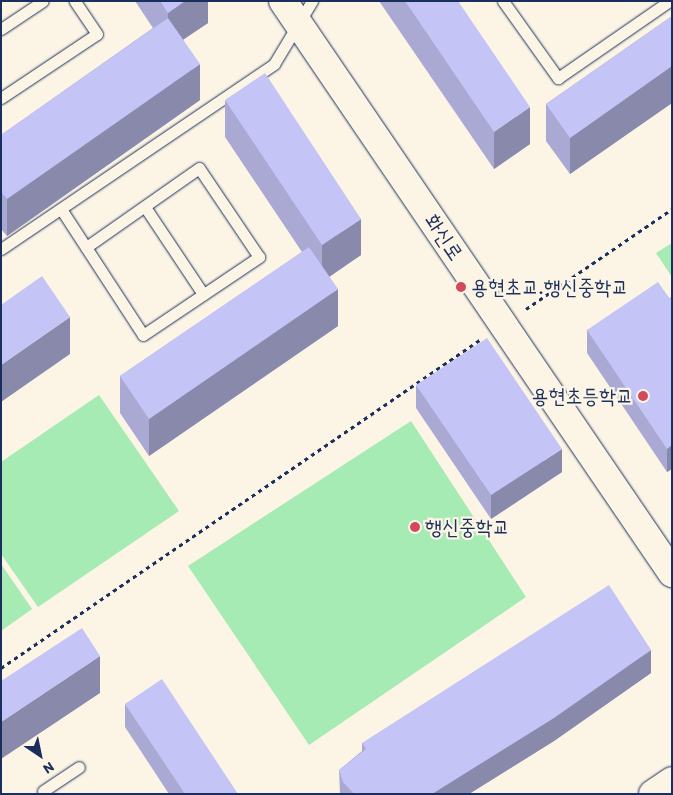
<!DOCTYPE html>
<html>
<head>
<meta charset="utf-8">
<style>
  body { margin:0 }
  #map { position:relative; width:673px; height:795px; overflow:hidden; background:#fcf5e5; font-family:Itim,"Poor Story",sans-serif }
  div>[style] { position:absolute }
  .green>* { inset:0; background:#a6eab4 }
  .path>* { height:3px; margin-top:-1.5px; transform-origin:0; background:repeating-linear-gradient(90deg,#1b2f5e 0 4px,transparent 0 8px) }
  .roads { filter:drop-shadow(0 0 1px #1b2f5e) drop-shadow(0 0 1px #1b2f5e) }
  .lane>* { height:11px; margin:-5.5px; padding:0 5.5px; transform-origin:5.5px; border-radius:5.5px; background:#fcf5e5 }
  .secondary>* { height:28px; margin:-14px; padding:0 14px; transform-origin:14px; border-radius:14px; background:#fcf5e5 }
  .wall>* { inset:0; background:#a9a9d4 }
  .shaded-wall>* { inset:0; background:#8989ac }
  .building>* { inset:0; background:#c4c4f6 }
  .dots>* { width:14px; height:14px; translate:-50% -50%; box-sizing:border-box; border:2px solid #fcf5e5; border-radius:50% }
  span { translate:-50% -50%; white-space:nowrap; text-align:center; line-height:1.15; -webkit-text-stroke:4.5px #fcf5e5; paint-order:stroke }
  .street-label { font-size:21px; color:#1b2f5e }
  .poi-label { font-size:21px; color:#1b2f5e }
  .left { translate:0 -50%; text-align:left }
  .right { translate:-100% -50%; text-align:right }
  .frame { position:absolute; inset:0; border:2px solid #1b2f5e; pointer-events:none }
  .north { position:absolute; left:15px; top:730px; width:50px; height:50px; -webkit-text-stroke:4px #fcf5e5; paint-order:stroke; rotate:146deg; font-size:14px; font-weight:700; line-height:20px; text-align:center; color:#1b2f5e }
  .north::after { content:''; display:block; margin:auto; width:18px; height:22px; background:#1b2f5e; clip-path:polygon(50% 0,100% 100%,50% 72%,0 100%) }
</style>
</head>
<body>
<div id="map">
  <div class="green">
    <i style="clip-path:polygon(672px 243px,672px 277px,656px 253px)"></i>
    <i style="clip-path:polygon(99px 395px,179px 511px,38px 607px,1px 554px,1px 462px)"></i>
    <i style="clip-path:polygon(411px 421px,526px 597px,309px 745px,188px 566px)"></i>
    <i style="clip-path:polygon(1px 564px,32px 609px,1px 631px)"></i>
  </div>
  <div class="path">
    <i style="left:526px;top:309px;width:177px;rotate:-34.4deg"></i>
    <i style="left:1px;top:668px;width:582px;rotate:-34.43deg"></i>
  </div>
  <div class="roads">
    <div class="lane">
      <i style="left:503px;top:1px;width:95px;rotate:54.5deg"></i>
      <i style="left:558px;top:78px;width:135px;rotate:-34.7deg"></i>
      <i style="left:1px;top:29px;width:50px;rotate:-33.7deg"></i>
      <i style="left:1px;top:98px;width:115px;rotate:-33.7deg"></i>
      <i style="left:97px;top:34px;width:40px;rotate:-124deg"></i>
      <i style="left:145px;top:207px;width:105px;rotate:56.3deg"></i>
      <i style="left:61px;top:209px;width:150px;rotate:56.9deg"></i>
      <i style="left:143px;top:335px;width:140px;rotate:-33.9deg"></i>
      <i style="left:259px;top:257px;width:107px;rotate:-124deg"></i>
      <i style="left:199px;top:168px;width:138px;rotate:145deg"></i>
      <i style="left:1px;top:249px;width:330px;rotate:-34.1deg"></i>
      <i style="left:274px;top:64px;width:74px;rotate:-58.9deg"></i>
      <i style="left:43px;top:791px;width:43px;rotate:-33.7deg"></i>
    </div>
    <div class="secondary">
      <i style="left:283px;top:1px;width:692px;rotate:55.78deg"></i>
      <i style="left:653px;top:794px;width:23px;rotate:-34deg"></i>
    </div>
  </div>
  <div class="wall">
    <i style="clip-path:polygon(135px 1px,208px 1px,208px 23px,183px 39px,200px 100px,7px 236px,1px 229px,1px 135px,153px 28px)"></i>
    <i style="clip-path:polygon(379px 1px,458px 1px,530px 144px,494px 169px)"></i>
    <i style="clip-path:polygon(672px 16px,672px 103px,570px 174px,546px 141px,546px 104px)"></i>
    <i style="clip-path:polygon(225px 100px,361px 255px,329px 276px,338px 326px,149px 456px,120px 413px,120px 376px,302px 252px,225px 137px)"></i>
    <i style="clip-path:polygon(672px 297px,672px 469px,667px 472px,587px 353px,587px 330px)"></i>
    <i style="clip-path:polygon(416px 385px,562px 472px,491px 519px,416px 408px)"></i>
    <i style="clip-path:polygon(651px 673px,554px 741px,469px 794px,340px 794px,339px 770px,362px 751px,362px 743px)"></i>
    <i style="clip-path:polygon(125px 704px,238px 794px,169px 794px,125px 727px)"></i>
  </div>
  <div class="shaded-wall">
    <i style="clip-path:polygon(185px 1px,208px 1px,208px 23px,168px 50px,168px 13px)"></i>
    <i style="clip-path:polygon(200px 64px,200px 100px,7px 236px,7px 199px)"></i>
    <i style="clip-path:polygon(672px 66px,672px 103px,570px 174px,570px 138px)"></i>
    <i style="clip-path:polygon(530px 107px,530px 144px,494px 169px,494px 132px)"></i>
    <i style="clip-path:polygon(361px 219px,361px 255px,322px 282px,322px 245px)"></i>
    <i style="clip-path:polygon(338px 289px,338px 326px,149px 456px,149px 419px)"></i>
    <i style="clip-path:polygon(70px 317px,70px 354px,1px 402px,1px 365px)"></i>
    <i style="clip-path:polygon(672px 445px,672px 469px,667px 472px,667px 449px)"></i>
    <i style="clip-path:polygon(562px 449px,562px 472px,491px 519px,491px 495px)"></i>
    <i style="clip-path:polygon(651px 650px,651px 673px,554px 741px,469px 794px,432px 794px)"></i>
    <i style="clip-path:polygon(100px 656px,100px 693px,1px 759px,1px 722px)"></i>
  </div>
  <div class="building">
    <i style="clip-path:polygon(160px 1px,185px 1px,168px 13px)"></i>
    <i style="clip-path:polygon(405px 1px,458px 1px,530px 107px,494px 132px)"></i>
    <i style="clip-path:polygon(672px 16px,672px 66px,570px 138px,546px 104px)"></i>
    <i style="clip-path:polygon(168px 18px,200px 64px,7px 199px,1px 192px,1px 135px)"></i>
    <i style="clip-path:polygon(265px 73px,361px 219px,322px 245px,225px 100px)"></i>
    <i style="clip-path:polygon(309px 247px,338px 289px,149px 419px,120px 376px)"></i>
    <i style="clip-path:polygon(42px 276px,70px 317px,1px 365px,1px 305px)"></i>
    <i style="clip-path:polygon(658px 282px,670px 299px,672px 297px,672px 445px,667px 449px,587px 330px)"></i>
    <i style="clip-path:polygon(487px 338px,562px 449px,491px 495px,416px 385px)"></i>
    <i style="clip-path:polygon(609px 585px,651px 650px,554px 718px,432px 794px,354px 794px,343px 782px,339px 770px,366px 749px,362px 743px)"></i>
    <i style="clip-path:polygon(82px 628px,100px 656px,1px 722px,1px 681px)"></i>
    <i style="clip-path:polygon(162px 679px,238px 794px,185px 794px,125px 704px)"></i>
  </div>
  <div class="dots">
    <i style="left:461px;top:287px;background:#d1495b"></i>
    <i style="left:643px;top:396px;background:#d1495b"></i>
    <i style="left:415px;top:527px;background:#d1495b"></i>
  </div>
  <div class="street-label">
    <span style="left:444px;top:237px;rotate:56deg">화신로</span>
  </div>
  <div class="poi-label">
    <span class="left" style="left:471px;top:287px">용현초교.행신중학교</span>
    <span class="right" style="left:633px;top:396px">용현초등학교</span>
    <span class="left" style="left:425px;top:527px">행신중학교</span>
  </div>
  <div class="frame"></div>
  <div class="north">N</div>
</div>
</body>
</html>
